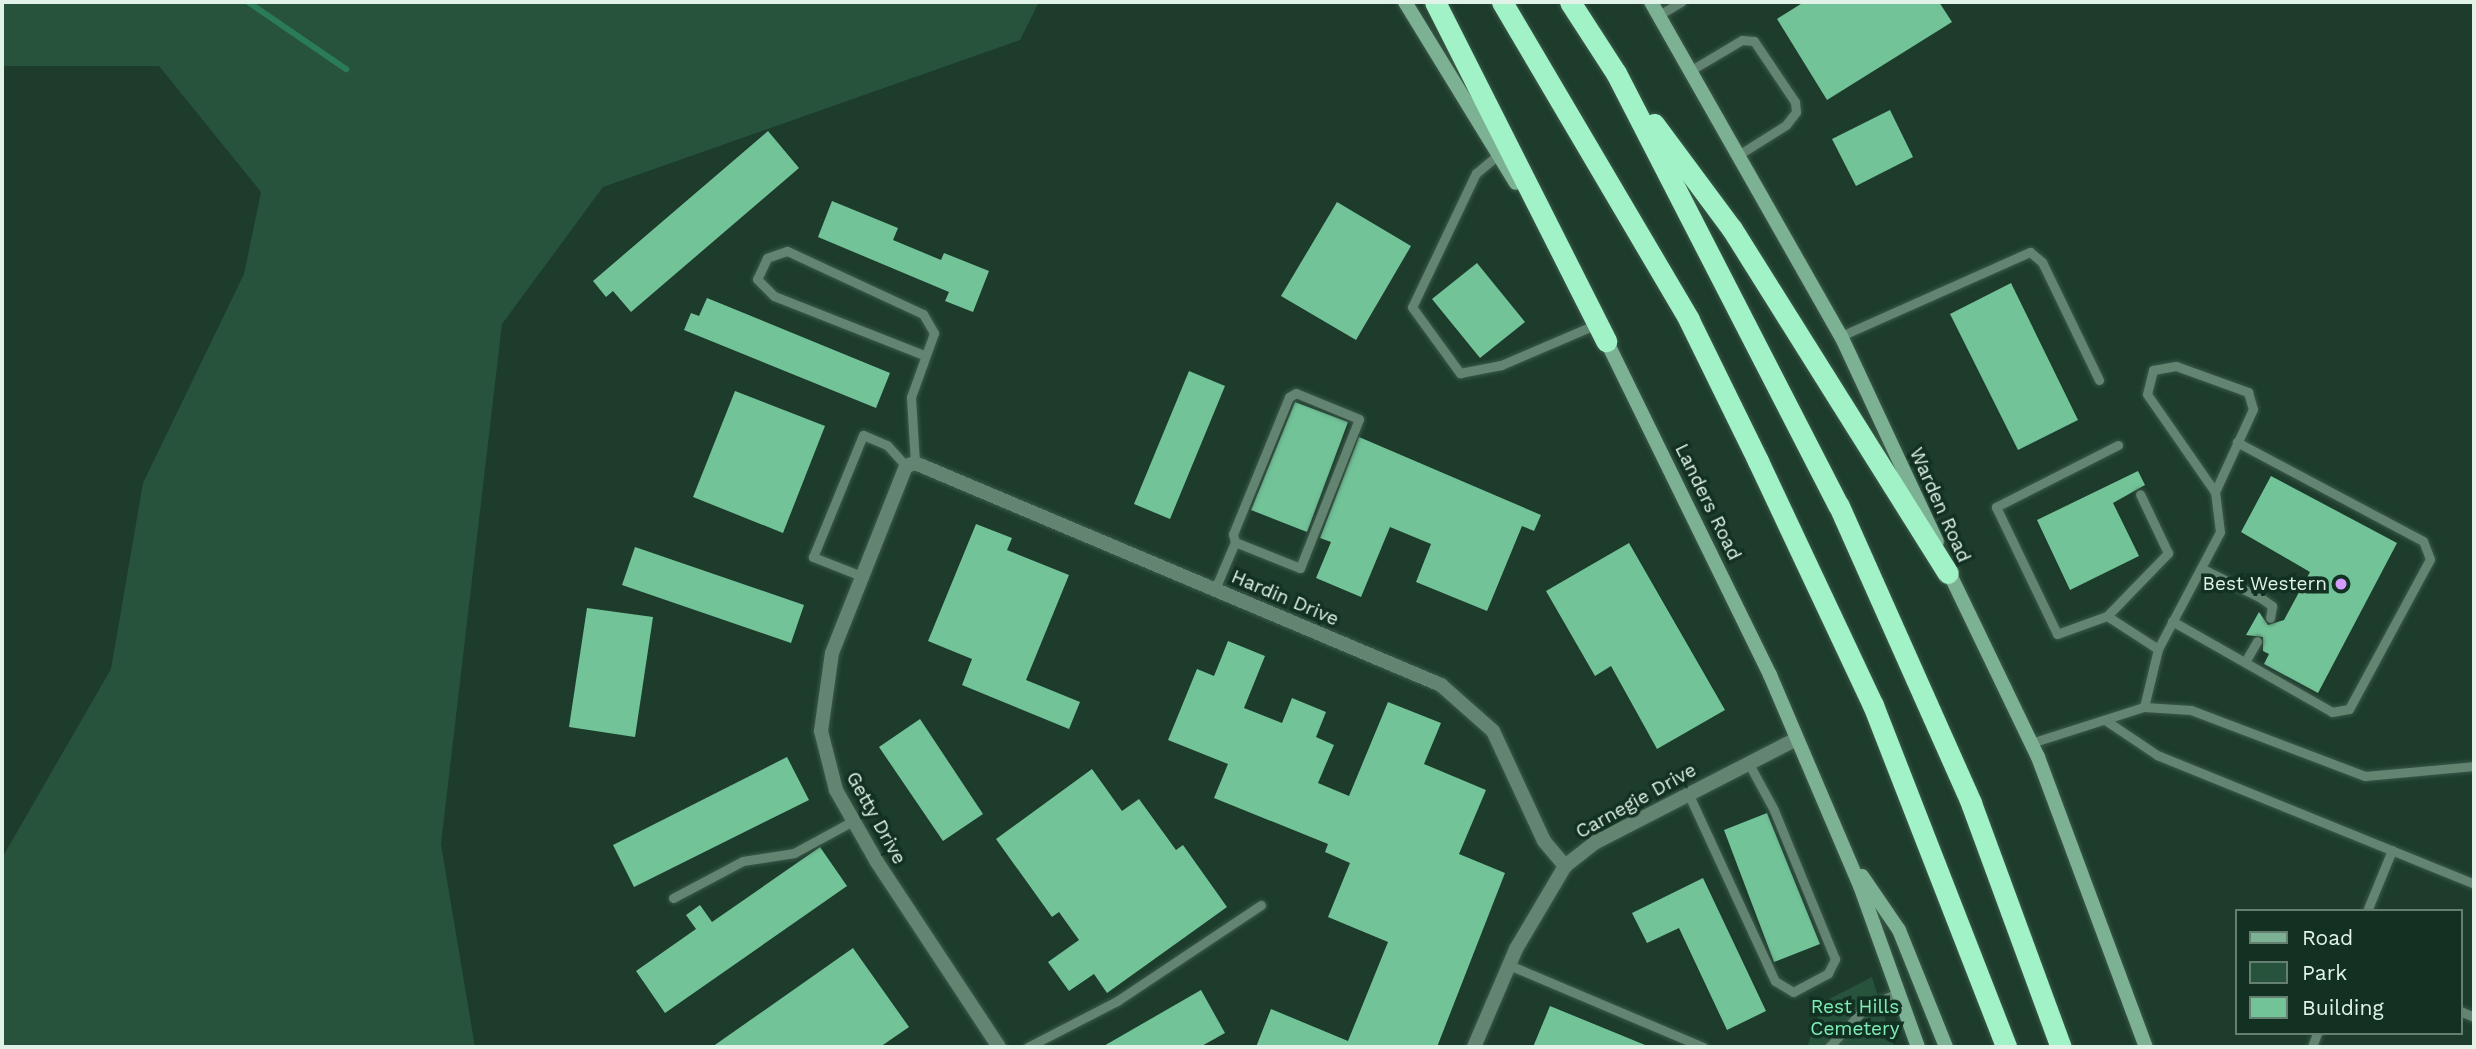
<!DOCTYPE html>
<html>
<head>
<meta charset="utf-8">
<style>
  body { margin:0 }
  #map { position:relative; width:2476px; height:1049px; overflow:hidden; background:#1d3c2c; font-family:"Work Sans",sans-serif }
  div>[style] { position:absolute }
  .green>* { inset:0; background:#27523c }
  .stream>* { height:6px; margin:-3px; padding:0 3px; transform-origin:3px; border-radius:3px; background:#297c55 }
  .building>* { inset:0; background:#73c399 }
  .roads { filter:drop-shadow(0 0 2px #3c594a) drop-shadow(0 0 2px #3c594a) }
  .lane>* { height:9px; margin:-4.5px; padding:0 4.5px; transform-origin:4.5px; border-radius:4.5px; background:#648472 }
  .street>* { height:14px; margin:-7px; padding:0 7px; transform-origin:7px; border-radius:7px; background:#648472 }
  .secondary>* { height:14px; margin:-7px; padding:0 7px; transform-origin:7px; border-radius:7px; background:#7db194 }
  .highway>* { height:21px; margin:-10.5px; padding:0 10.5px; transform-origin:10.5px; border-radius:10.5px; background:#a1f2c6 }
  .dots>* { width:19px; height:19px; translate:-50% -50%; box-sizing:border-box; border:4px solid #123122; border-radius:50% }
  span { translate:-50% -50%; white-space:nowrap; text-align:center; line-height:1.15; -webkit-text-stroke:7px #123122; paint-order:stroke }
  .street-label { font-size:19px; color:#e1f3e8 }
  .poi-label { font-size:19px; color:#e1f3e8 }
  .right { translate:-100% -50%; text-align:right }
  .park-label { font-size:19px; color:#80efb6 }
  .frame { position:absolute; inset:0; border:4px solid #e1f3e8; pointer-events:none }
  .legend { position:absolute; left:2235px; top:909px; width:228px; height:126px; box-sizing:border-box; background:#123122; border:2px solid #657f71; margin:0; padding:9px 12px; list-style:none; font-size:21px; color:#e1f3e8 }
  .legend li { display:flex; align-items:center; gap:14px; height:35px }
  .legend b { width:35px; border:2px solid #657f71 }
</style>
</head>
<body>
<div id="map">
  <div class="green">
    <i style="clip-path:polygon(2px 2px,1039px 2px,1020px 40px,603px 187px,502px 324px,441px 844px,475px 1047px,2px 1047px,2px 858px,111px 669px,143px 483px,244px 274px,261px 192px,159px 66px,2px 66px)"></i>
    <i style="clip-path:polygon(1872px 977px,1894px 1047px,1807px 1047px,1823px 1002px)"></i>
  </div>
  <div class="stream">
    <i style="left:248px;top:2px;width:119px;rotate:34.4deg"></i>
  </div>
  <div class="building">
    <i style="clip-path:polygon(1804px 2px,1939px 2px,1952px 22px,1827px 100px,1777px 19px)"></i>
    <i style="clip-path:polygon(1890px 110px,1913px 157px,1856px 186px,1832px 139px)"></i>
    <i style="clip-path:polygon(768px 131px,799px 168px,631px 312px,613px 291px,606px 297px,593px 281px)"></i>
    <i style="clip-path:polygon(832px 201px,898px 228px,893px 240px,941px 260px,944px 253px,989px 271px,973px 312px,945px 301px,949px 292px,818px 237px)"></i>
    <i style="clip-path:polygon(1337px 202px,1411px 246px,1356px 340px,1281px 296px)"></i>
    <i style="clip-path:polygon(1477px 263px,1525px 322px,1480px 358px,1432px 299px)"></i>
    <i style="clip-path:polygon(2011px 283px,2078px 420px,2018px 450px,1950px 314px)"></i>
    <i style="clip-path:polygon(707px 298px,890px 373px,876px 408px,684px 330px,691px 313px,699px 316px)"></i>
    <i style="clip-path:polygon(1189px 371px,1225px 386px,1170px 519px,1134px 504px)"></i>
    <i style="clip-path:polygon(735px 391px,825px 426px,783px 533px,693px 497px)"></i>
    <i style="clip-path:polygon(1295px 402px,1348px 422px,1307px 532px,1251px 510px)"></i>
    <i style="clip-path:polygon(1359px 437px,1541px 515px,1534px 531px,1522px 526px,1487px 611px,1416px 582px,1431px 544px,1390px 527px,1361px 597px,1316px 578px,1331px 542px,1320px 538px)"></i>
    <i style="clip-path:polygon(2138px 471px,2145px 485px,2113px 503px,2139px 556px,2070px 590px,2037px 520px)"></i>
    <i style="clip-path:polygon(2271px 476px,2397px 543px,2318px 693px,2264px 664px,2269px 654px,2263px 651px,2263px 637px,2246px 635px,2259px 612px,2268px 625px,2284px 620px,2310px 572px,2241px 532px)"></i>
    <i style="clip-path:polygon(976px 524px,1012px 538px,1007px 550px,1069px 575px,1026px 680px,1080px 702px,1069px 729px,962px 685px,972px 659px,928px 641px)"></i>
    <i style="clip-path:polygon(1629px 543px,1725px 710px,1657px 749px,1611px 666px,1595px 676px,1546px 591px)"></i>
    <i style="clip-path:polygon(635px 547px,804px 605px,791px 643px,622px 585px)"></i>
    <i style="clip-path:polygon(587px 608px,653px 617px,635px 737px,569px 727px)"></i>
    <i style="clip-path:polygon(1228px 641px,1265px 656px,1244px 708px,1282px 723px,1292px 698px,1326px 712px,1316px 737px,1334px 745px,1318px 783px,1349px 796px,1388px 702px,1441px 723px,1424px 764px,1486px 790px,1459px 854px,1505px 873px,1437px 1047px,1256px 1047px,1271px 1009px,1348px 1041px,1388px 942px,1328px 917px,1350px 863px,1325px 852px,1328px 844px,1214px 798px,1228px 764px,1168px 740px,1197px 669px,1214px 676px)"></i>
    <i style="clip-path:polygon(920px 719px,983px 814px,943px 841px,879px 747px)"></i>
    <i style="clip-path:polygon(787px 757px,809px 800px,634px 887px,613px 845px)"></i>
    <i style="clip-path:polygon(1092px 769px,1122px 811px,1139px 799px,1176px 850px,1183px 845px,1227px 907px,1107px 993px,1094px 974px,1069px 991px,1048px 962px,1079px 940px,1059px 912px,1052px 917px,996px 839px)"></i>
    <i style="clip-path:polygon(1767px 813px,1820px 944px,1774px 962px,1724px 830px)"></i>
    <i style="clip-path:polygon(820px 847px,847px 886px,665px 1013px,636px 971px,696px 929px,686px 915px,700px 905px,712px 922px)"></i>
    <i style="clip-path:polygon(1703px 878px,1766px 1011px,1727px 1030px,1679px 928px,1647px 943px,1632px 913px)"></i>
    <i style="clip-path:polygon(853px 948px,909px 1027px,880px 1047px,712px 1047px)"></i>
    <i style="clip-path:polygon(1201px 990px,1225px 1033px,1200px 1047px,1102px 1047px)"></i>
    <i style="clip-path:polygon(1550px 1006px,1650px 1047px,1533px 1047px)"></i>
  </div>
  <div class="roads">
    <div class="lane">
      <i style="left:1659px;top:15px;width:26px;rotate:-31deg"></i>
      <i style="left:1693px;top:69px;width:57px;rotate:-30.6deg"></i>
      <i style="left:1742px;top:40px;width:12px;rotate:5deg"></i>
      <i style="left:1754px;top:41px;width:73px;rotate:56.1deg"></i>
      <i style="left:1795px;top:102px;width:10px;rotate:84deg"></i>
      <i style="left:1796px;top:112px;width:16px;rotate:128deg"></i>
      <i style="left:1786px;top:125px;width:54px;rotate:147.8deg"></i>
      <i style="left:1499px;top:154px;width:30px;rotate:140deg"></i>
      <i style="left:1476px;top:173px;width:148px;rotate:115.5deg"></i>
      <i style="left:1412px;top:307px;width:82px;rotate:54deg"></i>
      <i style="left:1460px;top:373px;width:42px;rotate:-11deg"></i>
      <i style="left:1501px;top:365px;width:104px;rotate:-23.1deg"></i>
      <i style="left:1841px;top:336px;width:207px;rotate:-24deg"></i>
      <i style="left:2030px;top:252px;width:16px;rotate:40deg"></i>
      <i style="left:2042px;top:262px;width:131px;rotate:64.2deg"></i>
      <i style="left:2118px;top:445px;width:137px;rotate:153.1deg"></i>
      <i style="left:1996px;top:507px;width:141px;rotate:64.3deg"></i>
      <i style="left:2057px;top:634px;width:53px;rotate:-19.8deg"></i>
      <i style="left:2107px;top:616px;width:61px;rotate:32.9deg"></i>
      <i style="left:915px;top:463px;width:66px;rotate:-93.5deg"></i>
      <i style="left:911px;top:397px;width:68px;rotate:-70.2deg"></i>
      <i style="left:934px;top:333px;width:22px;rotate:-120deg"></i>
      <i style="left:923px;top:314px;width:150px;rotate:-155.1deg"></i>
      <i style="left:787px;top:251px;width:21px;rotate:161deg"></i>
      <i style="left:767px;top:258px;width:23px;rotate:115deg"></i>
      <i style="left:757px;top:279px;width:24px;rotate:45deg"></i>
      <i style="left:774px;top:296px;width:161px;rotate:21.5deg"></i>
      <i style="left:2201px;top:568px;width:67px;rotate:26.6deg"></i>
      <i style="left:2261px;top:598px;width:14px;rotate:36deg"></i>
      <i style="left:2272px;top:606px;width:12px;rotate:99deg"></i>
      <i style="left:864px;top:577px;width:55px;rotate:-158.6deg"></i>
      <i style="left:813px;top:557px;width:132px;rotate:-67.7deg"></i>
      <i style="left:863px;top:435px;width:26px;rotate:23deg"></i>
      <i style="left:887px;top:445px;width:28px;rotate:48deg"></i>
      <i style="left:1215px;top:589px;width:51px;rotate:-66.9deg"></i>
      <i style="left:1235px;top:542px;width:70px;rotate:21.8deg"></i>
      <i style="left:1300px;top:568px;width:160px;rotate:-68.4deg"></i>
      <i style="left:1359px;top:419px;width:68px;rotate:-157.6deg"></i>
      <i style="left:1296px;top:393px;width:8px;rotate:150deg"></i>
      <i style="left:1289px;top:397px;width:148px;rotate:112.2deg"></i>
      <i style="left:1233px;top:534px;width:8px;rotate:76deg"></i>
      <i style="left:2107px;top:616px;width:88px;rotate:-45.9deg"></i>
      <i style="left:2168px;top:553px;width:65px;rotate:-115.4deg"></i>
      <i style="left:2172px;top:621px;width:184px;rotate:29.6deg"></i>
      <i style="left:2332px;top:712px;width:17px;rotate:-10deg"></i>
      <i style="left:2349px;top:709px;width:170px;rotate:-61.6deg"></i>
      <i style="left:2430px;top:559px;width:19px;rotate:-111deg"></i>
      <i style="left:2423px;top:541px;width:211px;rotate:-152deg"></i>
      <i style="left:2245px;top:662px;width:24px;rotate:-60deg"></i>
      <i style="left:2144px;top:707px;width:60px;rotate:-76.4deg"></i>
      <i style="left:2158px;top:649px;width:132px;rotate:-62.1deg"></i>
      <i style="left:2220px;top:532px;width:40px;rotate:-97.1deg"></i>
      <i style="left:2215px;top:492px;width:119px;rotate:-124.8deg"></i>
      <i style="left:2147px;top:394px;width:25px;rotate:-76deg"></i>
      <i style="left:2153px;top:370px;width:23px;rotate:-10deg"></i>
      <i style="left:2176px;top:366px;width:77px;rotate:19.9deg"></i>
      <i style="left:2248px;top:392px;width:18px;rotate:74deg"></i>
      <i style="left:2253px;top:409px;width:91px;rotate:114.6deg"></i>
      <i style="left:2105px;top:720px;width:63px;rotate:33.9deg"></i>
      <i style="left:2157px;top:755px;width:342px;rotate:22.1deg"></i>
      <i style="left:2031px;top:743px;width:119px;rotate:-17.7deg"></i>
      <i style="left:2144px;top:707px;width:47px;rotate:3.7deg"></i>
      <i style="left:2191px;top:710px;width:186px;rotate:20.8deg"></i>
      <i style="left:2365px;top:776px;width:109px;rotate:-5.2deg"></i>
      <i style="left:1688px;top:793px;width:207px;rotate:65.2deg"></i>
      <i style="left:1775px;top:981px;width:21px;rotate:31deg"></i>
      <i style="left:1793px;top:992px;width:40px;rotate:-28deg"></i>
      <i style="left:1828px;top:973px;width:16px;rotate:-63deg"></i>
      <i style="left:1835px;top:959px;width:161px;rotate:-112.3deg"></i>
      <i style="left:1774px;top:810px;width:52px;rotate:-118.5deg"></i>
      <i style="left:673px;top:898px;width:79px;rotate:-27.9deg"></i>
      <i style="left:743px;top:861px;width:52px;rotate:-8.9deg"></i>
      <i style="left:794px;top:853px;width:67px;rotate:-28.5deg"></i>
      <i style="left:2367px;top:911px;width:66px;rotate:-67.7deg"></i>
      <i style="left:1509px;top:965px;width:211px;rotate:22.9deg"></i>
      <i style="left:2460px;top:1011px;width:15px;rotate:23deg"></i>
      <i style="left:1028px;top:1047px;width:100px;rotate:-27.3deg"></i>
      <i style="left:1117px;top:1001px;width:173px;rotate:-33.7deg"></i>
      <i style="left:1829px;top:1047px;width:54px;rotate:-47.2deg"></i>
      <i style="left:1866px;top:1007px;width:36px;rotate:-24deg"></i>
      <i style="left:2312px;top:1047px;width:15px;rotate:-70deg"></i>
    </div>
    <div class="street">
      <i style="left:999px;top:1047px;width:222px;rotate:-123.4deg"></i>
      <i style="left:877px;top:862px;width:83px;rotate:-119.7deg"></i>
      <i style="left:836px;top:790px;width:61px;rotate:-104.3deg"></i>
      <i style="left:821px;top:731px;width:79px;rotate:-82deg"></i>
      <i style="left:832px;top:653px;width:201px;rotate:-68.4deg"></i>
      <i style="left:906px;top:466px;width:9px;rotate:-18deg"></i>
      <i style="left:915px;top:463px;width:571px;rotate:22.88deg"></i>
      <i style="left:1441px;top:685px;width:69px;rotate:41.5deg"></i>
      <i style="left:1493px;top:731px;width:121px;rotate:65.1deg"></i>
      <i style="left:1544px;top:841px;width:33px;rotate:50deg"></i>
      <i style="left:1474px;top:1047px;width:107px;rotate:-66.8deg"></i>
      <i style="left:1516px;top:949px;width:96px;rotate:-59.4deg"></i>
      <i style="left:1565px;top:866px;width:39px;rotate:-38deg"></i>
      <i style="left:1596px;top:842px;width:225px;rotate:-27.2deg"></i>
    </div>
    <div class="secondary">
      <i style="left:1405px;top:2px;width:212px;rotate:58.5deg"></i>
      <i style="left:1651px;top:2px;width:384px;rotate:60.4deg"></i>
      <i style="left:1841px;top:336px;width:227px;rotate:65deg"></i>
      <i style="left:1603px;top:334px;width:380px;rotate:63.9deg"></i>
      <i style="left:1770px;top:675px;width:229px;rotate:66.9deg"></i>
      <i style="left:1860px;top:886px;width:171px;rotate:70.2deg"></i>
      <i style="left:1945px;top:564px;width:214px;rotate:64.3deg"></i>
      <i style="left:2038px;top:757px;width:309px;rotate:69.6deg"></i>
      <i style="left:1862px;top:876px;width:65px;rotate:55.6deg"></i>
      <i style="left:1899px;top:930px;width:126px;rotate:68.1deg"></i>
    </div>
    <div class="highway">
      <i style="left:1435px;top:2px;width:380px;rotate:63.2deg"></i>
      <i style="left:1502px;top:2px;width:369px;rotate:59.5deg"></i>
      <i style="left:1689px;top:320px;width:157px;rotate:63.9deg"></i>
      <i style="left:1758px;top:461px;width:270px;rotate:64.8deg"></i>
      <i style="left:1873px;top:705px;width:367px;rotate:68.7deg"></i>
      <i style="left:1570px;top:2px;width:85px;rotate:57.1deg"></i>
      <i style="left:1616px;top:73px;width:487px;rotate:62.8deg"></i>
      <i style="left:1839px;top:506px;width:325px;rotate:66deg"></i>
      <i style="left:1971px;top:803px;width:260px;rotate:69.8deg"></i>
      <i style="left:1654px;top:124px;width:131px;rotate:53.4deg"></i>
      <i style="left:1732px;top:229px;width:406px;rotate:57.9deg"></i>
    </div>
  </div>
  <div class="dots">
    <i style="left:2341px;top:584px;background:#d39cfc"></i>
  </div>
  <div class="street-label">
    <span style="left:1708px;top:502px;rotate:64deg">Landers Road</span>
    <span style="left:1940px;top:505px;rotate:66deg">Warden Road</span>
    <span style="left:1285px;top:598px;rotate:23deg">Hardin Drive</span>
    <span style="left:1636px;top:801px;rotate:-29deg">Carnegie Drive</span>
    <span style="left:876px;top:818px;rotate:61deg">Getty Drive</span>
  </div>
  <div class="poi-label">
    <span class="right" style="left:2327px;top:584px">Best Western</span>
  </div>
  <div class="park-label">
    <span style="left:1855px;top:1018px">Rest Hills<br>Cemetery</span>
  </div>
  <div class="frame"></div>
  <ul class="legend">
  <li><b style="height:9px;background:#7db194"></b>Road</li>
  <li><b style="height:19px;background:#27523c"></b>Park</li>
  <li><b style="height:19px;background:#73c399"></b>Building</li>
  </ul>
</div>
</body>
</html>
